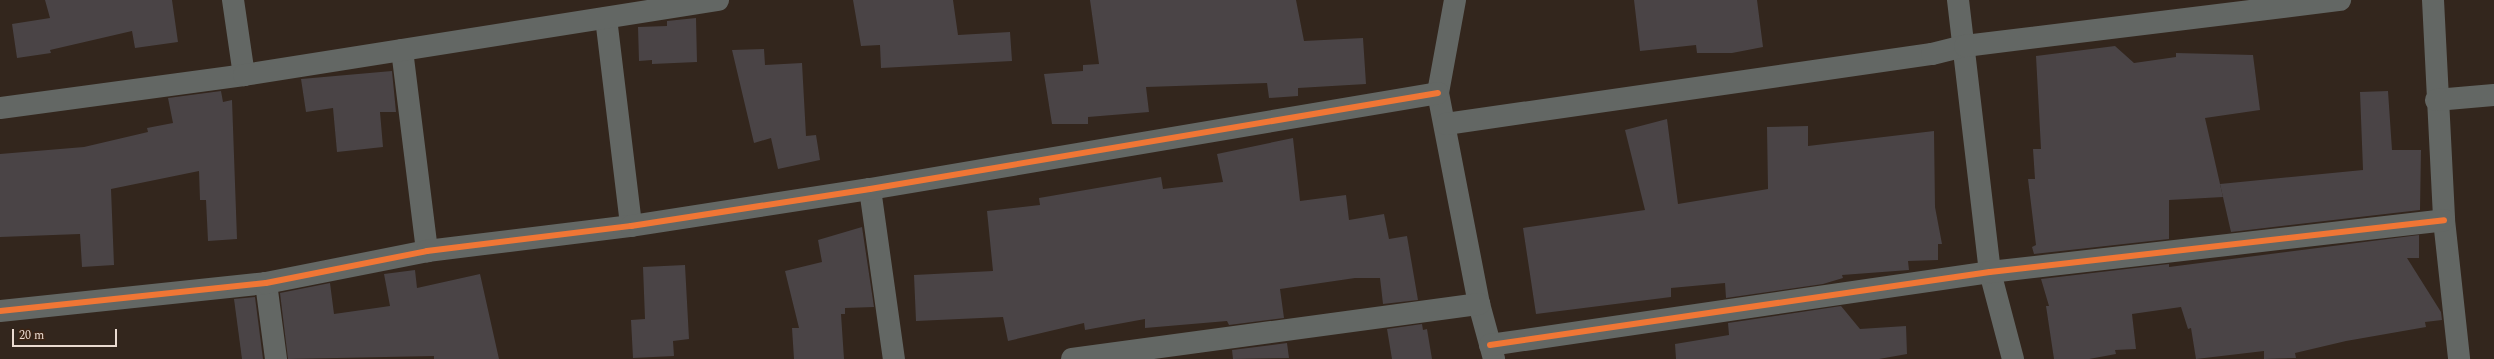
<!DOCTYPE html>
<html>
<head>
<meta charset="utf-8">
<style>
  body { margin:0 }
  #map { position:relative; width:2494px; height:359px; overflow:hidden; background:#33261d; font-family:Spectral,serif }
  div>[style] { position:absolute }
  .building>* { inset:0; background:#4a4446 }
  .minor>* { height:22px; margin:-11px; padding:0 11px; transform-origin:11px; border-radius:11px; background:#636764 }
  .cycleway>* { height:6px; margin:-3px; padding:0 3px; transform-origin:3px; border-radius:3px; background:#f07635 }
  span { translate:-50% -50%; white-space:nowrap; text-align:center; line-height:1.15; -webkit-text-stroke:4px #3c2414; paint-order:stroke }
  .scale { position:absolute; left:12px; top:329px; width:105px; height:18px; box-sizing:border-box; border:2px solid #eadad0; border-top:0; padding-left:5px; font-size:12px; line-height:14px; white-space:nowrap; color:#eadad0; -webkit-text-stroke:3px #3c2414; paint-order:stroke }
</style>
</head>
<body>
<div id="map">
  <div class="building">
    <i style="clip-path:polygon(45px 0,172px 0,178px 42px,135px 48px,132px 31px,50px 50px,51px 53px,17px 58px,12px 24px,50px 18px)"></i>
    <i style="clip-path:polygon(853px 0,953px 0,958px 35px,1010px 32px,1012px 61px,881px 68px,880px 45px,861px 46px)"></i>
    <i style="clip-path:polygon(1090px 0,1296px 0,1304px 41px,1363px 38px,1366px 84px,1298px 88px,1298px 96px,1269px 98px,1267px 83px,1146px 87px,1149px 112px,1088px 117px,1088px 124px,1052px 124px,1044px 74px,1083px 71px,1083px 65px,1099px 64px)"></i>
    <i style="clip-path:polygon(1634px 0,1757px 0,1763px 47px,1732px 53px,1697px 53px,1696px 45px,1640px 51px)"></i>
    <i style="clip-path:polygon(696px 18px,697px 62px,652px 64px,652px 60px,639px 61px,638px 27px,667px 26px,667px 21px)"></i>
    <i style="clip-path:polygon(2115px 46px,2134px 63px,2176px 57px,2176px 53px,2253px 55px,2260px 110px,2205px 118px,2223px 197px,2169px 200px,2169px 239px,2034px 254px,2032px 247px,2036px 245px,2028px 179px,2035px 179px,2033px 149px,2041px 149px,2036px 56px)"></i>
    <i style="clip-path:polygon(764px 49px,765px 65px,802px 63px,806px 136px,816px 135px,820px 160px,778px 169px,771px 138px,754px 143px,732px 50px)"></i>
    <i style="clip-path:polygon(392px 71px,396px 112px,380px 112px,383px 147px,337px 152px,333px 108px,306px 112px,301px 79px)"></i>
    <i style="clip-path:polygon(221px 91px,223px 102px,232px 100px,237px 239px,208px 241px,206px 200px,200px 200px,199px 171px,111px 189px,114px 265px,82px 267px,80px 234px,0 237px,0 154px,84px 147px,148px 132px,147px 128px,173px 123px,168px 98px)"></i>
    <i style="clip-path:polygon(2388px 91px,2392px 150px,2421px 150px,2420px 210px,2231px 232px,2220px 184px,2363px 170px,2360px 92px)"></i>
    <i style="clip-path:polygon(1667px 119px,1678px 204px,1768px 189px,1767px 127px,1808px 126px,1808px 146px,1934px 131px,1935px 207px,1942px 244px,1938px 244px,1938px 260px,1908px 261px,1909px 270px,1842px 275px,1843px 278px,1823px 284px,1726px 298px,1725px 283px,1671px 288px,1671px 297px,1536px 314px,1523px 228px,1645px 210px,1625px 130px)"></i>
    <i style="clip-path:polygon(1293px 138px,1300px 201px,1346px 195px,1349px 220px,1384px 214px,1389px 239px,1407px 236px,1418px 300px,1383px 304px,1380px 278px,1355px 278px,1280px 289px,1284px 318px,1229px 325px,1227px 321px,1145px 328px,1145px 319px,1085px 330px,1084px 323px,1008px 341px,1003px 317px,916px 321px,914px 275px,993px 271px,987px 211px,1040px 205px,1039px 198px,1161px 177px,1163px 189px,1223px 182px,1217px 154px)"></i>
    <i style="clip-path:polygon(862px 227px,874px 307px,845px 308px,845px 314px,841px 314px,844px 359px,794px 359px,792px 328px,799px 328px,785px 271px,822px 262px,818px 240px)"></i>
    <i style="clip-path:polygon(2419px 235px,2419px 258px,2407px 258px,2441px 312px,2442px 320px,2425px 322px,2426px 327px,2346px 341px,2295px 353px,2296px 358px,2264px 359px,2264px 351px,2196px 359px,2191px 328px,2188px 329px,2181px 307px,2132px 314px,2136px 349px,2115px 350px,2116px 354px,2089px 359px,2054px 359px,2046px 306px,2049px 306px,2041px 279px,2169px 264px,2169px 267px)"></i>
    <i style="clip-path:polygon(685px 265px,689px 339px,673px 341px,674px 356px,633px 358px,631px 320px,645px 319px,643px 267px)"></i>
    <i style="clip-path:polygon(415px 270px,417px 288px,480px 274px,499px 359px,434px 359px,434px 356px,288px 359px,280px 293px,330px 283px,334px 314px,390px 306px,384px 274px)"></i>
    <i style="clip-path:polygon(255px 297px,263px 359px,242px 359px,234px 299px)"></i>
    <i style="clip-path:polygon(1841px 306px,1860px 329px,1906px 326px,1907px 354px,1879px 359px,1676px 359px,1675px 344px,1729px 335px,1728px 323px)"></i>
    <i style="clip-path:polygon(1422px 324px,1423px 330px,1427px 329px,1432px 359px,1392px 359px,1387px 329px)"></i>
    <i style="clip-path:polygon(1287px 343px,1289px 358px,1233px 359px,1232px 350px)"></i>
  </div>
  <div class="minor">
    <i style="left:233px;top:0;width:76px;rotate:81.7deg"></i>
    <i style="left:1455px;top:0;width:95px;rotate:100.4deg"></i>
    <i style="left:1438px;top:93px;width:215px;rotate:79deg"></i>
    <i style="left:1479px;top:304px;width:57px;rotate:74.7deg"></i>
    <i style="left:1958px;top:0;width:274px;rotate:83.3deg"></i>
    <i style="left:1990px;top:272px;width:90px;rotate:75.2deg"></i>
    <i style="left:2433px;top:0;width:220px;rotate:87.1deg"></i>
    <i style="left:2444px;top:220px;width:140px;rotate:83.8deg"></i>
    <i style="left:606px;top:18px;width:209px;rotate:83.1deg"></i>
    <i style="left:402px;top:50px;width:203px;rotate:82.9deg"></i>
    <i style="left:2436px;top:100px;width:58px;rotate:-4.9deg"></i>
    <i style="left:0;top:108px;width:246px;rotate:-7.7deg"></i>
    <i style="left:244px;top:75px;width:480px;rotate:-9deg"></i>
    <i style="left:1446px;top:124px;width:491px;rotate:-8.2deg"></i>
    <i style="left:1932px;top:54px;width:34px;rotate:-14deg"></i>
    <i style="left:1965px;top:46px;width:378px;rotate:-7deg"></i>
    <i style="left:870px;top:189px;width:172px;rotate:82deg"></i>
    <i style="left:266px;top:283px;width:77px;rotate:82.5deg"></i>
    <i style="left:0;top:311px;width:267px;rotate:-6deg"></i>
    <i style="left:266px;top:283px;width:164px;rotate:-11.2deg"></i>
    <i style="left:427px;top:251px;width:206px;rotate:-7deg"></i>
    <i style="left:631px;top:226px;width:242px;rotate:-8.8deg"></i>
    <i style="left:870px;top:189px;width:576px;rotate:-9.59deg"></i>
    <i style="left:1490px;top:345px;width:505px;rotate:-8.31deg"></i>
    <i style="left:1990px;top:272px;width:457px;rotate:-6.5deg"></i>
    <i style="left:1072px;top:359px;width:411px;rotate:-7.7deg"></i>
  </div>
  <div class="cycleway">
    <i style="left:0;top:311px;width:267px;rotate:-6deg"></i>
    <i style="left:266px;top:283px;width:164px;rotate:-11.2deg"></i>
    <i style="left:427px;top:251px;width:206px;rotate:-7deg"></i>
    <i style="left:631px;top:226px;width:242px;rotate:-8.8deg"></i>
    <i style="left:870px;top:189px;width:576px;rotate:-9.59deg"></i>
    <i style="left:1490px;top:345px;width:505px;rotate:-8.31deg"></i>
    <i style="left:1990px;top:272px;width:457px;rotate:-6.5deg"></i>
  </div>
  <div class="scale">20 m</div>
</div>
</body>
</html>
